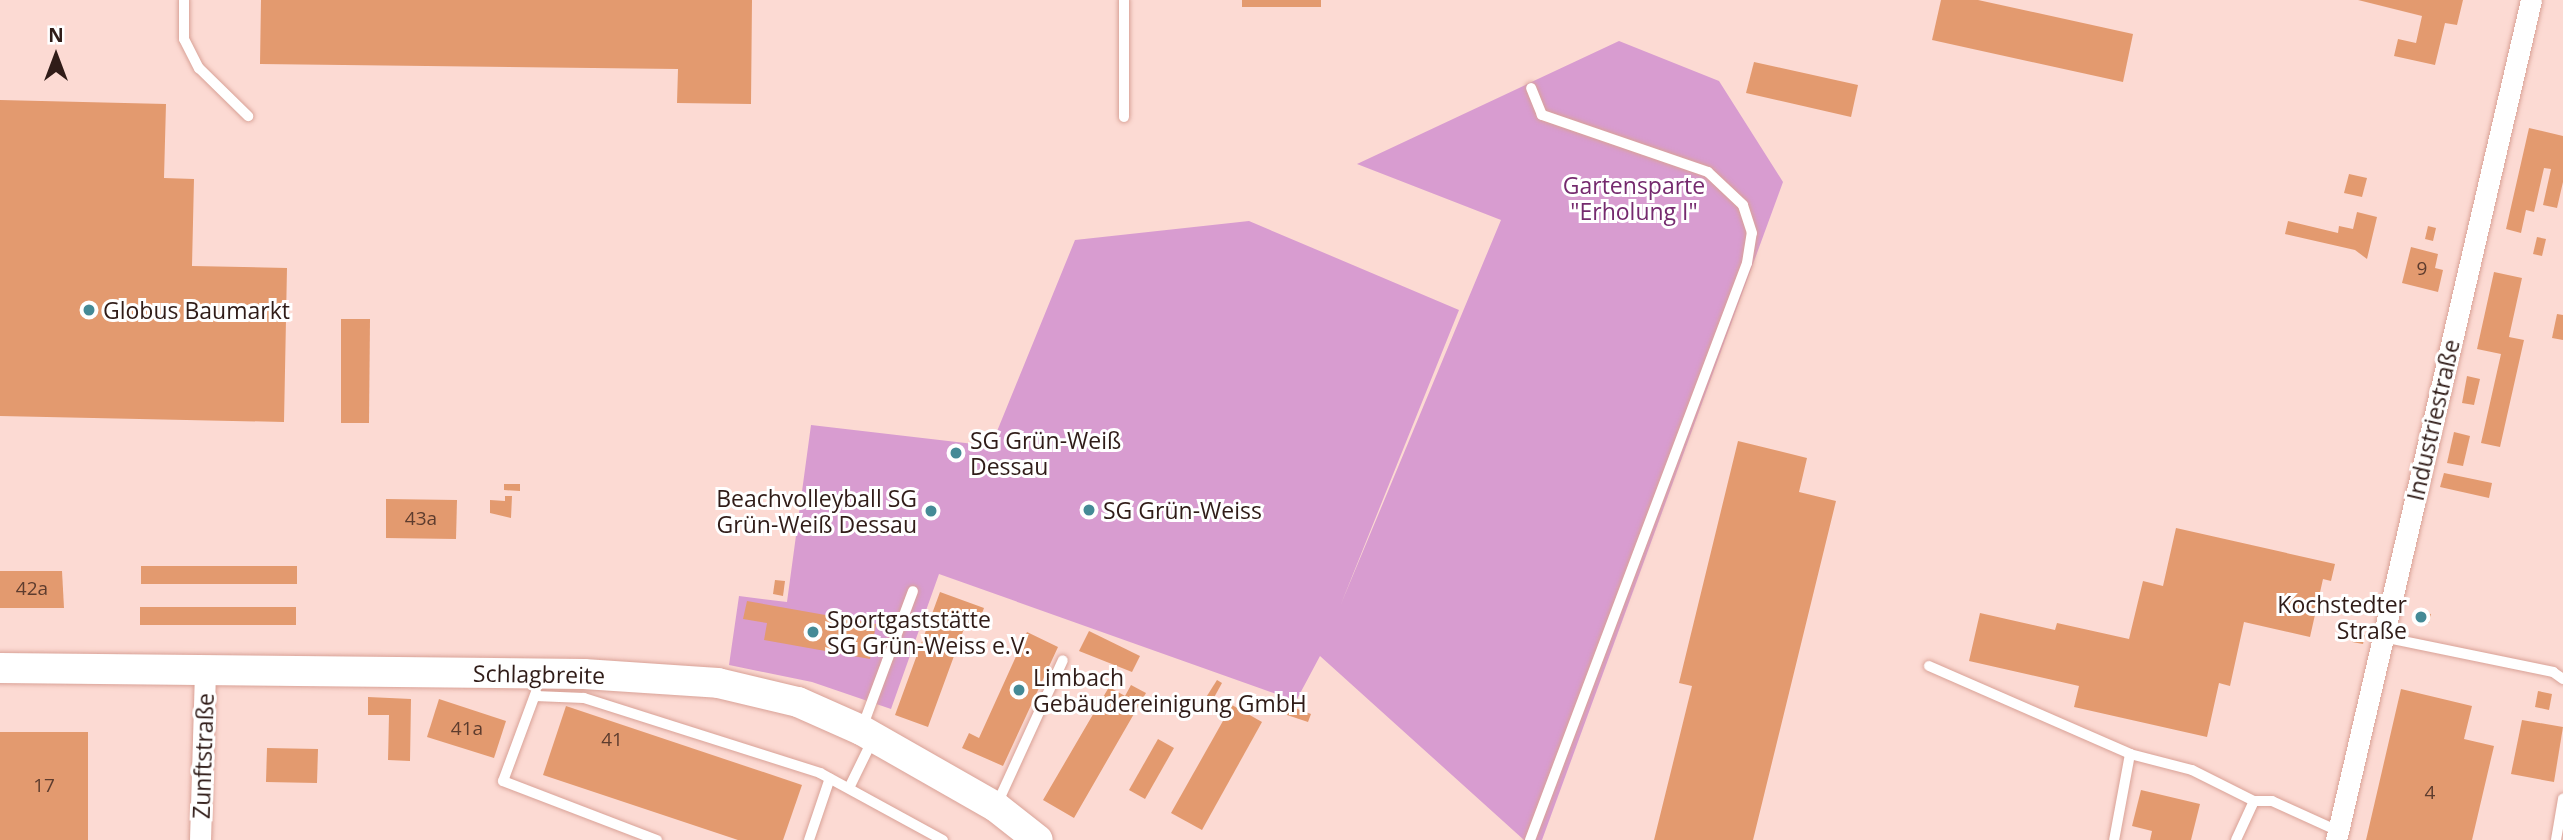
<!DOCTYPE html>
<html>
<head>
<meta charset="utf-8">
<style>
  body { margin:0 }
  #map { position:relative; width:2563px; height:840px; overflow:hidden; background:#fcdad3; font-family:"Open Sans",sans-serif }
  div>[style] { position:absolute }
  .green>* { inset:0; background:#d89cd0 }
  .building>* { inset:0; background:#e39a6f }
  .roads { filter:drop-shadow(0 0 2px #d9a297) drop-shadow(0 0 2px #d9a297) }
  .lane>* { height:10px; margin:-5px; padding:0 5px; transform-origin:5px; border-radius:5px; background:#fff }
  .street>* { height:21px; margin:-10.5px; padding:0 10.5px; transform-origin:10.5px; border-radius:10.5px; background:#fff }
  .secondary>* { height:30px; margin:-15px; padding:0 15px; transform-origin:15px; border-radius:15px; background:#fff }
  .dots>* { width:19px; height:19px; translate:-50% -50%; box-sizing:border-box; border:4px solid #fff; border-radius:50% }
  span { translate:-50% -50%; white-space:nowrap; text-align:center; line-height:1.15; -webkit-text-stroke:6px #fff; paint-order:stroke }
  .number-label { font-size:19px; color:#5d3c2e }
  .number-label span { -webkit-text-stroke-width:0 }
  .park-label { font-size:23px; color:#752a6e }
  .poi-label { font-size:23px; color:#301c18 }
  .left { translate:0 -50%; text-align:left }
  .right { translate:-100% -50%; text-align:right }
  .street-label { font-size:23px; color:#301c18 }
  .north { position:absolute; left:21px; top:21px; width:70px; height:70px; -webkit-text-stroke:5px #fff; paint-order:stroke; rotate:0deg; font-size:19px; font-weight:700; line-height:28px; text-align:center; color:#301c18 }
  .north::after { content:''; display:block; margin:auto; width:24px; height:32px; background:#301c18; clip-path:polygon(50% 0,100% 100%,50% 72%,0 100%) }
</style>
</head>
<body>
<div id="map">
  <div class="green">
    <i style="clip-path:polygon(1619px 41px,1719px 81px,1783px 182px,1542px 840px,1524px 840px,1320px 656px,1296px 701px,939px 574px,891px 709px,812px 682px,729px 665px,739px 596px,787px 602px,811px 425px,991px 446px,1075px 240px,1249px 221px,1459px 310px,1341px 604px,1501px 220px,1357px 164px)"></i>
  </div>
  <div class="building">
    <i style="clip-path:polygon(261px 0,752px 0,751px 104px,677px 103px,678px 69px,260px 64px)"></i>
    <i style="clip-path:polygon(1242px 0,1321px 0,1321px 7px,1242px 7px)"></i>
    <i style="clip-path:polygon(1941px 0,1978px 0,2133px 34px,2123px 82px,1932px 40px)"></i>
    <i style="clip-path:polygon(2358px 0,2463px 0,2457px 25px,2445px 23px,2435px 65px,2394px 56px,2398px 39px,2416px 43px,2422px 16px)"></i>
    <i style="clip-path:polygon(1754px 62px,1858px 85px,1851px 117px,1746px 93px)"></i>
    <i style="clip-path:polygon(0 100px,166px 104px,164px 178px,194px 179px,192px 266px,287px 268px,284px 422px,0 416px)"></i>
    <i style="clip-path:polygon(2529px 128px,2563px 136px,2563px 182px,2557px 208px,2543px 205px,2551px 169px,2544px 168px,2534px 212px,2526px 210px,2521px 233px,2506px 229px)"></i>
    <i style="clip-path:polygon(2349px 174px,2367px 178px,2362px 197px,2344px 193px)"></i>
    <i style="clip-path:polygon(2357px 212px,2377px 217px,2367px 259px,2355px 250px,2285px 234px,2288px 221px,2338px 233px,2339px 226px,2353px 229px)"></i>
    <i style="clip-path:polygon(2428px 226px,2436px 228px,2433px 241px,2425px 239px)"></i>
    <i style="clip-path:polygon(2537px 237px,2546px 239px,2542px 256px,2533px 254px)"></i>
    <i style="clip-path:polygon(2411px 247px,2438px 254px,2435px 268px,2443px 270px,2438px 292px,2402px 283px)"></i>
    <i style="clip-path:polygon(2494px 272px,2522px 278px,2509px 337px,2524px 340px,2500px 447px,2481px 443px,2501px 354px,2477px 349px)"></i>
    <i style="clip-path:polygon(2557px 314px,2563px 315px,2563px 340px,2552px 338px)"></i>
    <i style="clip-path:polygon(341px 319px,370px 319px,369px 423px,341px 423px)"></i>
    <i style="clip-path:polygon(2467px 376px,2480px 379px,2474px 405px,2462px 403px)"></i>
    <i style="clip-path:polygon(2454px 432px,2470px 436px,2463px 466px,2447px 463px)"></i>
    <i style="clip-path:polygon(1738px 441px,1807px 458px,1799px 492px,1836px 501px,1753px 840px,1654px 840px,1692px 686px,1679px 683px)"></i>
    <i style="clip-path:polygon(2444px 473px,2492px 483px,2489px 498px,2440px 487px)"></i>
    <i style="clip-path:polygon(504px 484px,520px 484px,520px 491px,504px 490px)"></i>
    <i style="clip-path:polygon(505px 496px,512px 496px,511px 518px,490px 513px,490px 500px,505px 501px)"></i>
    <i style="clip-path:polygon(386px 499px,457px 500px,456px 539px,386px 538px)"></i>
    <i style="clip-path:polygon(2176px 528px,2335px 564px,2331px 581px,2323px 579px,2310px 637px,2244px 622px,2230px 686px,2219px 683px,2207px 737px,2074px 707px,2079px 686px,1969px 661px,1980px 613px,2055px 630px,2057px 623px,2129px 639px,2143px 581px,2163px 586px)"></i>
    <i style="clip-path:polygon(141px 566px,297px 566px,297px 584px,141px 584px)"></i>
    <i style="clip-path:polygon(0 571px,62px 571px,64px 608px,0 608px)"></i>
    <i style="clip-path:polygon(775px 580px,785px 581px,783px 596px,773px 594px)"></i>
    <i style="clip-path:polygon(940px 592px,984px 608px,976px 630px,965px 626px,928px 727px,895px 715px)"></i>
    <i style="clip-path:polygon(747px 601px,876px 624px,870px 659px,764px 640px,767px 623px,743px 619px)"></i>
    <i style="clip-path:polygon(140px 607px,296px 607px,296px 625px,140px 625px)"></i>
    <i style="clip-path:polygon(2414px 611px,2431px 614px,2429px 623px,2412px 620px)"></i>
    <i style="clip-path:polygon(1089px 631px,1140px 656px,1132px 672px,1079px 651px)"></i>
    <i style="clip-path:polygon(1027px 632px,1058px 647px,1003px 766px,962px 748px,969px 733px,979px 738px)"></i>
    <i style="clip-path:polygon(2354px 632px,2365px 635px,2363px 644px,2352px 642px)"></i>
    <i style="clip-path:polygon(1217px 680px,1222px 683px,1211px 703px,1205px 699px)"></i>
    <i style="clip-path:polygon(1131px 685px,1146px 693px,1074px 818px,1043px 800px,1109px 687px,1125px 696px)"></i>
    <i style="clip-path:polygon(2401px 689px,2472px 706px,2464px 739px,2494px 746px,2472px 840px,2366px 840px)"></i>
    <i style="clip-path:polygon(2538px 691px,2552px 694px,2549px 710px,2535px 707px)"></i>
    <i style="clip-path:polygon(368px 697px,411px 699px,410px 761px,388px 760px,389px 715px,368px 715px)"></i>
    <i style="clip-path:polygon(439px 699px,506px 721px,494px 758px,427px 737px)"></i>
    <i style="clip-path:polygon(1232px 705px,1262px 722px,1202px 830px,1171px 813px)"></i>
    <i style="clip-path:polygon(566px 706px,802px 785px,783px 840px,738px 840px,543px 775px)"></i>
    <i style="clip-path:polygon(1290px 706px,1311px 714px,1308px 722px,1287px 715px)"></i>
    <i style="clip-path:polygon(2522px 720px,2563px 727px,2554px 782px,2511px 774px)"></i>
    <i style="clip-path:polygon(0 732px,88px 732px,88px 840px,0 840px)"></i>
    <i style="clip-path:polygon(1158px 739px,1174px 748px,1145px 799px,1129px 790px)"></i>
    <i style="clip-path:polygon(267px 748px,318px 749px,317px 783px,266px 782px)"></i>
    <i style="clip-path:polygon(2141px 790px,2200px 804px,2191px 840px,2150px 840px,2152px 831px,2132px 826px)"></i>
  </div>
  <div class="roads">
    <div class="lane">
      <i style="left:184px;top:0;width:39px;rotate:90deg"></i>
      <i style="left:184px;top:39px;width:33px;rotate:63deg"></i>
      <i style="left:199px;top:68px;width:69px;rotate:44.4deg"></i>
      <i style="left:1124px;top:117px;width:117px;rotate:-90deg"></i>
      <i style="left:2383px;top:637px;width:174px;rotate:11.6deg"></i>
      <i style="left:2553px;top:672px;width:12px;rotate:35deg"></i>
      <i style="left:1929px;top:666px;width:219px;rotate:23.6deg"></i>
      <i style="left:2130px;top:754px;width:87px;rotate:100.5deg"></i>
      <i style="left:536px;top:692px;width:95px;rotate:110.3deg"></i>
      <i style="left:503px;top:781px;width:165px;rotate:21deg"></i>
      <i style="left:535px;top:696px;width:49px;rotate:2.3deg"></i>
      <i style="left:584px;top:698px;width:248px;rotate:17.6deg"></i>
      <i style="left:820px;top:773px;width:140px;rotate:28.6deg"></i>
      <i style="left:862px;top:728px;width:146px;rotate:-69.6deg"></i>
      <i style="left:2130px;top:754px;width:64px;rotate:14.5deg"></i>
      <i style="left:2192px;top:770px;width:69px;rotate:26.6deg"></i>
      <i style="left:850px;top:786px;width:52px;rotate:-63.9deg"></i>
      <i style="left:997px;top:804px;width:158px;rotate:-65.4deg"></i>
      <i style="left:809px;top:840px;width:65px;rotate:-71.3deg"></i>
      <i style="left:1530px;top:840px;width:616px;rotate:-69.39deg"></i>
      <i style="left:1747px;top:263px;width:30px;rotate:-81deg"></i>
      <i style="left:1752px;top:233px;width:29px;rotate:-108deg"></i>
      <i style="left:1743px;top:205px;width:48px;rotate:-136.7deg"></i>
      <i style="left:1708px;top:172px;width:176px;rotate:-161deg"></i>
      <i style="left:1542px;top:115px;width:29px;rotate:-112deg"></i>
      <i style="left:2236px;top:840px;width:43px;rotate:-65.2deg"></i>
      <i style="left:2254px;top:801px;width:18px"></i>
      <i style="left:2272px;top:801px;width:72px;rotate:24.4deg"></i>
      <i style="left:2556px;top:840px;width:42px;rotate:-80.3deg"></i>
    </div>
    <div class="street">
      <i style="left:200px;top:840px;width:168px;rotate:-88.3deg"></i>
      <i style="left:2336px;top:840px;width:862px;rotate:-76.93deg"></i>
    </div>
    <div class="secondary">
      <i style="left:0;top:668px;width:584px;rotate:0.59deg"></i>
      <i style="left:584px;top:674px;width:134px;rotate:3.8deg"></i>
      <i style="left:718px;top:683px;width:82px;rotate:13.4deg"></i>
      <i style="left:798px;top:702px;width:69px;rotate:24deg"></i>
      <i style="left:861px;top:730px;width:155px;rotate:29.7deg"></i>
      <i style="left:996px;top:807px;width:53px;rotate:38.2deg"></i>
    </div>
  </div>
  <div class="dots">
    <i style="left:89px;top:310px;background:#458a96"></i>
    <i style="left:956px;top:453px;background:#458a96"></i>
    <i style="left:1089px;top:510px;background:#458a96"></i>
    <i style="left:931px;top:511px;background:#458a96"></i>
    <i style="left:2421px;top:617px;background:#458a96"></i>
    <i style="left:813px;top:632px;background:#458a96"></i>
    <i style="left:1019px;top:690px;background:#458a96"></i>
  </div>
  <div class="number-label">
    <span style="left:2422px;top:269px">9</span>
    <span style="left:421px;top:519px">43a</span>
    <span style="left:32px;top:589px">42a</span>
    <span style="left:467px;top:729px">41a</span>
    <span style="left:612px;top:740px">41</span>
    <span style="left:44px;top:786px">17</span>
    <span style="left:2430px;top:793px">4</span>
  </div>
  <div class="park-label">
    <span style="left:1634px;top:198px">Gartensparte<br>"Erholung I"</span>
  </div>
  <div class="poi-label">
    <span class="left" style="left:103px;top:310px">Globus Baumarkt</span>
    <span class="left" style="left:970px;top:453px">SG Grün-Weiß<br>Dessau</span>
    <span class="right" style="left:917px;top:511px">Beachvolleyball SG<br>Grün-Weiß Dessau</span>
    <span class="left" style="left:1103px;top:510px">SG Grün-Weiss</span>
    <span class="right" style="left:2407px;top:617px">Kochstedter<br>Straße</span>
    <span class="left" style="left:827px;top:632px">Sportgaststätte<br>SG Grün-Weiss e.V.</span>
    <span class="left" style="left:1033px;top:690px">Limbach<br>Gebäudereinigung GmbH</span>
  </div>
  <div class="street-label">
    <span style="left:2433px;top:420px;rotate:-77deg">Industriestraße</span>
    <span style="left:539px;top:674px;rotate:1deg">Schlagbreite</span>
    <span style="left:203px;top:756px;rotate:-88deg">Zunftstraße</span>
  </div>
  <div class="north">N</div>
</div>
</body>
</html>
